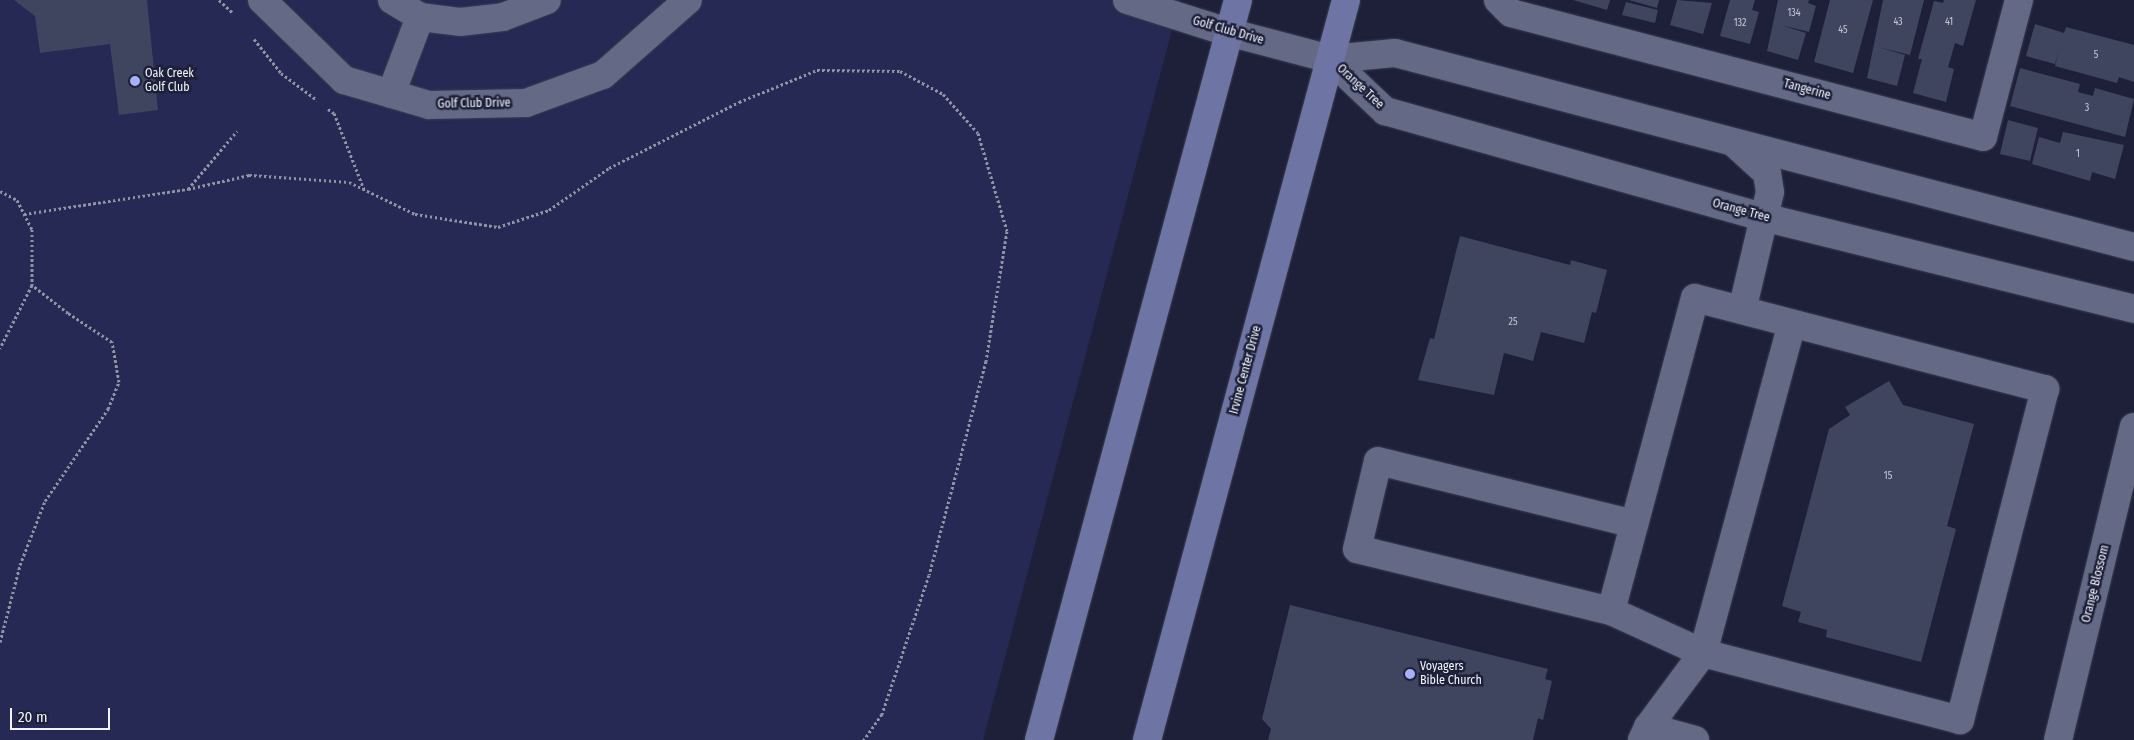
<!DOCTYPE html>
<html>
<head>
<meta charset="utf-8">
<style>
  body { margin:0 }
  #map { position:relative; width:2134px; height:740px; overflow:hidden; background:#1d2038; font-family:"Fira Sans Condensed",sans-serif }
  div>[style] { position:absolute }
  .green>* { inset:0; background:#252953 }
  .building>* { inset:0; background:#40455f }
  .path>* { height:3px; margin-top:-1.5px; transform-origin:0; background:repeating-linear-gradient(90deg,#9093a3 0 2.5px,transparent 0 5px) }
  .roads { filter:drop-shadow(0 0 1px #3b3d4f) drop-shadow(0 0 1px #3b3d4f) }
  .minor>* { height:28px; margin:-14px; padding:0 14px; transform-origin:14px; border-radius:14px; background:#646985 }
  .major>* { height:28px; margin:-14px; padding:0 14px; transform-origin:14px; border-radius:14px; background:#6e75a5 }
  .dots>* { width:14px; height:14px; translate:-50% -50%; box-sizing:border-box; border:2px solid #1d2038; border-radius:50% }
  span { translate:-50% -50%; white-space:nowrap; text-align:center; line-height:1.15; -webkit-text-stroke:5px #1d2038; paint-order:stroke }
  .number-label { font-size:10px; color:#c6c8d6 }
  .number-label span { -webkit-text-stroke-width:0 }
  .street-label { font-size:12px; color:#f2f4fe }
  .poi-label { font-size:12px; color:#f2f4fe }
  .left { translate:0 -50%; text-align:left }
  .scale { position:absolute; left:10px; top:708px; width:100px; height:22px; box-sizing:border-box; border:2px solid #f2f4fe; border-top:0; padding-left:6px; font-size:15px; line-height:18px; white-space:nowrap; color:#f2f4fe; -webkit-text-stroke:4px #1d2038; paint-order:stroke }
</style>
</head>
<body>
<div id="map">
  <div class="green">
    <i style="clip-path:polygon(0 0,1180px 0,983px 740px,0 740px)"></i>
  </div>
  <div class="building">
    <i style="clip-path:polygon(14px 0,147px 0,158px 110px,119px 115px,110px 44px,40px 53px,35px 16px)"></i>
    <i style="clip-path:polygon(1573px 0,1610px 0,1607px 10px)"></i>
    <i style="clip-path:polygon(1629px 0,1659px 0,1657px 8px)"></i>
    <i style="clip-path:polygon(1677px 0,1712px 3px,1703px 34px,1670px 25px)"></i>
    <i style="clip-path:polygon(1730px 0,1755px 0,1752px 10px,1759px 12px,1750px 44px,1720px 36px)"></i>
    <i style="clip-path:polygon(1778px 0,1809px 0,1808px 3px,1816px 6px,1809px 32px,1781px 25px,1806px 33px,1798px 60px,1767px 51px)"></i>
    <i style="clip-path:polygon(1830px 0,1873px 0,1853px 73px,1814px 62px)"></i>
    <i style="clip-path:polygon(1883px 0,1924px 0,1910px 55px,1878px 47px,1905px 55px,1897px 86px,1867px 78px)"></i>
    <i style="clip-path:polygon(1944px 0,1976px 0,1963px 46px,1955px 43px,1948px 67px,1954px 69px,1946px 102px,1913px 93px,1922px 59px,1918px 59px,1934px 1px,1943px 3px)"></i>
    <i style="clip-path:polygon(1626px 2px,1658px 10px,1655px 23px,1622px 15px)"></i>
    <i style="clip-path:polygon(2035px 24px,2064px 33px,2066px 27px,2134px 45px,2134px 82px,2119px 77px,2117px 83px,2055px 66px,2059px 50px,2055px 64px,2026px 56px)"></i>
    <i style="clip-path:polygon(2020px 68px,2080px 84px,2078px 92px,2093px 96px,2095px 88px,2134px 99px,2125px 137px,2010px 106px)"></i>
    <i style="clip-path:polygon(2008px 120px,2038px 128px,2030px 161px,2000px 154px)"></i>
    <i style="clip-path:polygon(2063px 132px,2124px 145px,2115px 179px,2092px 172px,2090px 181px,2032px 164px,2039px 137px,2060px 143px)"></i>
    <i style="clip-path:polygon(1460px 236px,1570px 265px,1571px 260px,1607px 270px,1596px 313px,1592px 312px,1584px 343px,1541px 332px,1533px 361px,1504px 353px,1494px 395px,1418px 380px,1430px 338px,1434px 339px)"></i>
    <i style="clip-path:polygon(1889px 381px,1903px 405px,1974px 424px,1947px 526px,1956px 529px,1921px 662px,1826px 637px,1827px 630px,1798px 622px,1801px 612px,1782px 606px,1829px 429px,1850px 415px,1845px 407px)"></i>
    <i style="clip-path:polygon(1290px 605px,1548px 669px,1545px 679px,1552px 681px,1543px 720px,1538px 718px,1533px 740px,1268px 740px,1271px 729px,1262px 719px)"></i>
  </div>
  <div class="path">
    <i style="left:219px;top:0;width:19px;rotate:43deg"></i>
    <i style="left:254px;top:39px;width:43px;rotate:51.5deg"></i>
    <i style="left:281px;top:73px;width:45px;rotate:36.9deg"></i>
    <i style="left:328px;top:109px;width:7px;rotate:34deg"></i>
    <i style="left:334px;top:113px;width:82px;rotate:68.5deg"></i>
    <i style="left:188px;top:189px;width:63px;rotate:-12.9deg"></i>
    <i style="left:249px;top:175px;width:100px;rotate:4deg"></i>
    <i style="left:349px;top:182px;width:73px;rotate:25.9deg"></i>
    <i style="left:415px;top:214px;width:84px;rotate:8.9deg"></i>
    <i style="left:498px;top:227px;width:54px;rotate:-18.4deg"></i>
    <i style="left:549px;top:210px;width:73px;rotate:-35deg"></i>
    <i style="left:609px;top:168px;width:146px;rotate:-26.9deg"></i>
    <i style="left:739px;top:102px;width:84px;rotate:-22.3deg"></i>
    <i style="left:817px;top:70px;width:83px;rotate:0.7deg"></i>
    <i style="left:900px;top:71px;width:49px;rotate:28.1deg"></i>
    <i style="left:943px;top:94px;width:52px;rotate:48.1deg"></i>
    <i style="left:978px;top:133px;width:102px;rotate:73.5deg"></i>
    <i style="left:1007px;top:231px;width:132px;rotate:99.2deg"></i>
    <i style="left:986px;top:361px;width:221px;rotate:104.9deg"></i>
    <i style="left:929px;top:575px;width:147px;rotate:108.7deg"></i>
    <i style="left:882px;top:714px;width:32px;rotate:125deg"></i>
    <i style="left:0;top:191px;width:19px;rotate:28deg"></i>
    <i style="left:17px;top:200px;width:33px;rotate:63deg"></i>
    <i style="left:32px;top:229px;width:56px;rotate:90deg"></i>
    <i style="left:32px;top:285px;width:71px;rotate:116.9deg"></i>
    <i style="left:24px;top:214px;width:166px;rotate:-8.7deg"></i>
    <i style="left:188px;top:189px;width:76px;rotate:-49.8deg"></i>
    <i style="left:0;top:642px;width:80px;rotate:-75.4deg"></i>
    <i style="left:20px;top:565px;width:69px;rotate:-68.7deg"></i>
    <i style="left:45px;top:501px;width:112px;rotate:-55.6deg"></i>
    <i style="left:108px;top:409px;width:29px;rotate:-68deg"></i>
    <i style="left:119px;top:382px;width:41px;rotate:-99.9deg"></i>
    <i style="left:112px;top:342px;width:53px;rotate:-146.6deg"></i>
    <i style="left:68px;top:313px;width:46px;rotate:-142.1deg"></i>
  </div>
  <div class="roads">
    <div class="minor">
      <i style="left:262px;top:0;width:115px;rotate:44.3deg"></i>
      <i style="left:344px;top:80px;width:89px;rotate:16.4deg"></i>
      <i style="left:429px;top:105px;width:97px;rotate:-1.2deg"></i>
      <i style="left:526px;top:103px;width:82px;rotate:-20deg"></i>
      <i style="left:603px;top:75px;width:113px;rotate:-41.4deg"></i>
      <i style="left:392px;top:0;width:33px;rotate:31deg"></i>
      <i style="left:420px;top:17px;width:40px;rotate:7.1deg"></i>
      <i style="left:460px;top:22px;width:43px;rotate:-6.6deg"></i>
      <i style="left:503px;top:17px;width:47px;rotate:-21.1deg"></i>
      <i style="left:1127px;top:0;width:106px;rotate:17.6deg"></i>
      <i style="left:1228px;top:32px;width:106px;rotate:14.8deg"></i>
      <i style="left:1330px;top:59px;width:65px;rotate:-5.3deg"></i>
      <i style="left:1395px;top:53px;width:764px;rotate:14.71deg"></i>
      <i style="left:1498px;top:0;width:18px;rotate:45deg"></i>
      <i style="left:1511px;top:13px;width:488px;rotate:14.7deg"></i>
      <i style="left:1983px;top:137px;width:142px;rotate:-75.3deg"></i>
      <i style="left:1330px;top:59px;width:76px;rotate:43.4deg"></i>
      <i style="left:1385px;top:111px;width:393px;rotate:15.7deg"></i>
      <i style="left:1763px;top:217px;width:382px;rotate:13.9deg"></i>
      <i style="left:391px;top:94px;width:82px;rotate:-69.4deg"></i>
      <i style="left:1735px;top:144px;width:43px;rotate:42.2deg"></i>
      <i style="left:1767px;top:173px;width:19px;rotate:81deg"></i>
      <i style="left:1770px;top:192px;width:121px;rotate:103.3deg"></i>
      <i style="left:1695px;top:298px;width:362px;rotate:14.6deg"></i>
      <i style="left:2045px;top:389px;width:342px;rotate:104.4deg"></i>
      <i style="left:1960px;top:720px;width:266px;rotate:-165.4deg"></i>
      <i style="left:1703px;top:653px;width:101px;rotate:-155.5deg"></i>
      <i style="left:1611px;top:611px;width:324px;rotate:-75deg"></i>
      <i style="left:1611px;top:611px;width:261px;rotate:-166.3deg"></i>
      <i style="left:1357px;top:549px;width:90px;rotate:-76.6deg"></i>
      <i style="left:1378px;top:461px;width:264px;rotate:13.8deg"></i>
      <i style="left:1648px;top:727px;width:49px;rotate:15.5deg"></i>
      <i style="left:1642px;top:740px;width:14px;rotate:-65deg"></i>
      <i style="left:1648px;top:727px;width:92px;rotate:-53.4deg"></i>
      <i style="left:1703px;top:653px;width:341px;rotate:-74.9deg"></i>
      <i style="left:2058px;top:740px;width:322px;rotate:-76.4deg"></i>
    </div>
    <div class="major">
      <i style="left:1039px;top:740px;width:766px;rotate:-74.95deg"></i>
      <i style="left:1147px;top:740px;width:766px;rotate:-74.95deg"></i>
    </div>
  </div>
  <div class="dots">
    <i style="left:135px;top:81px;background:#a5b1fc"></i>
    <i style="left:1410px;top:674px;background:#a5b1fc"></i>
  </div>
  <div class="number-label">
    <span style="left:1794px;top:14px">134</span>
    <span style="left:1898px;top:23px">43</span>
    <span style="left:1949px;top:23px">41</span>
    <span style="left:1740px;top:24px">132</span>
    <span style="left:1843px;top:31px">45</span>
    <span style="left:2096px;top:56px">5</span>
    <span style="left:2087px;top:109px">3</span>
    <span style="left:2078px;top:155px">1</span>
    <span style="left:1513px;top:323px">25</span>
    <span style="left:1888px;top:477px">15</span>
  </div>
  <div class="street-label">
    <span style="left:1228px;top:31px;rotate:16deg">Golf Club Drive</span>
    <span style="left:1360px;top:87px;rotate:43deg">Orange Tree</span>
    <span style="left:1807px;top:90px;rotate:15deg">Tangerine</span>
    <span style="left:474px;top:104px;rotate:-1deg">Golf Club Drive</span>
    <span style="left:1741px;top:211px;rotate:15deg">Orange Tree</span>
    <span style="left:1246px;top:370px;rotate:-75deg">Irvine Center Drive</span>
    <span style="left:2096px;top:584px;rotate:-76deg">Orange Blossom</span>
  </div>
  <div class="poi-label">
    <span class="left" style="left:145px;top:81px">Oak Creek<br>Golf Club</span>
    <span class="left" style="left:1420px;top:674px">Voyagers<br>Bible Church</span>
  </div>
  <div class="scale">20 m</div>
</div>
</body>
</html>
